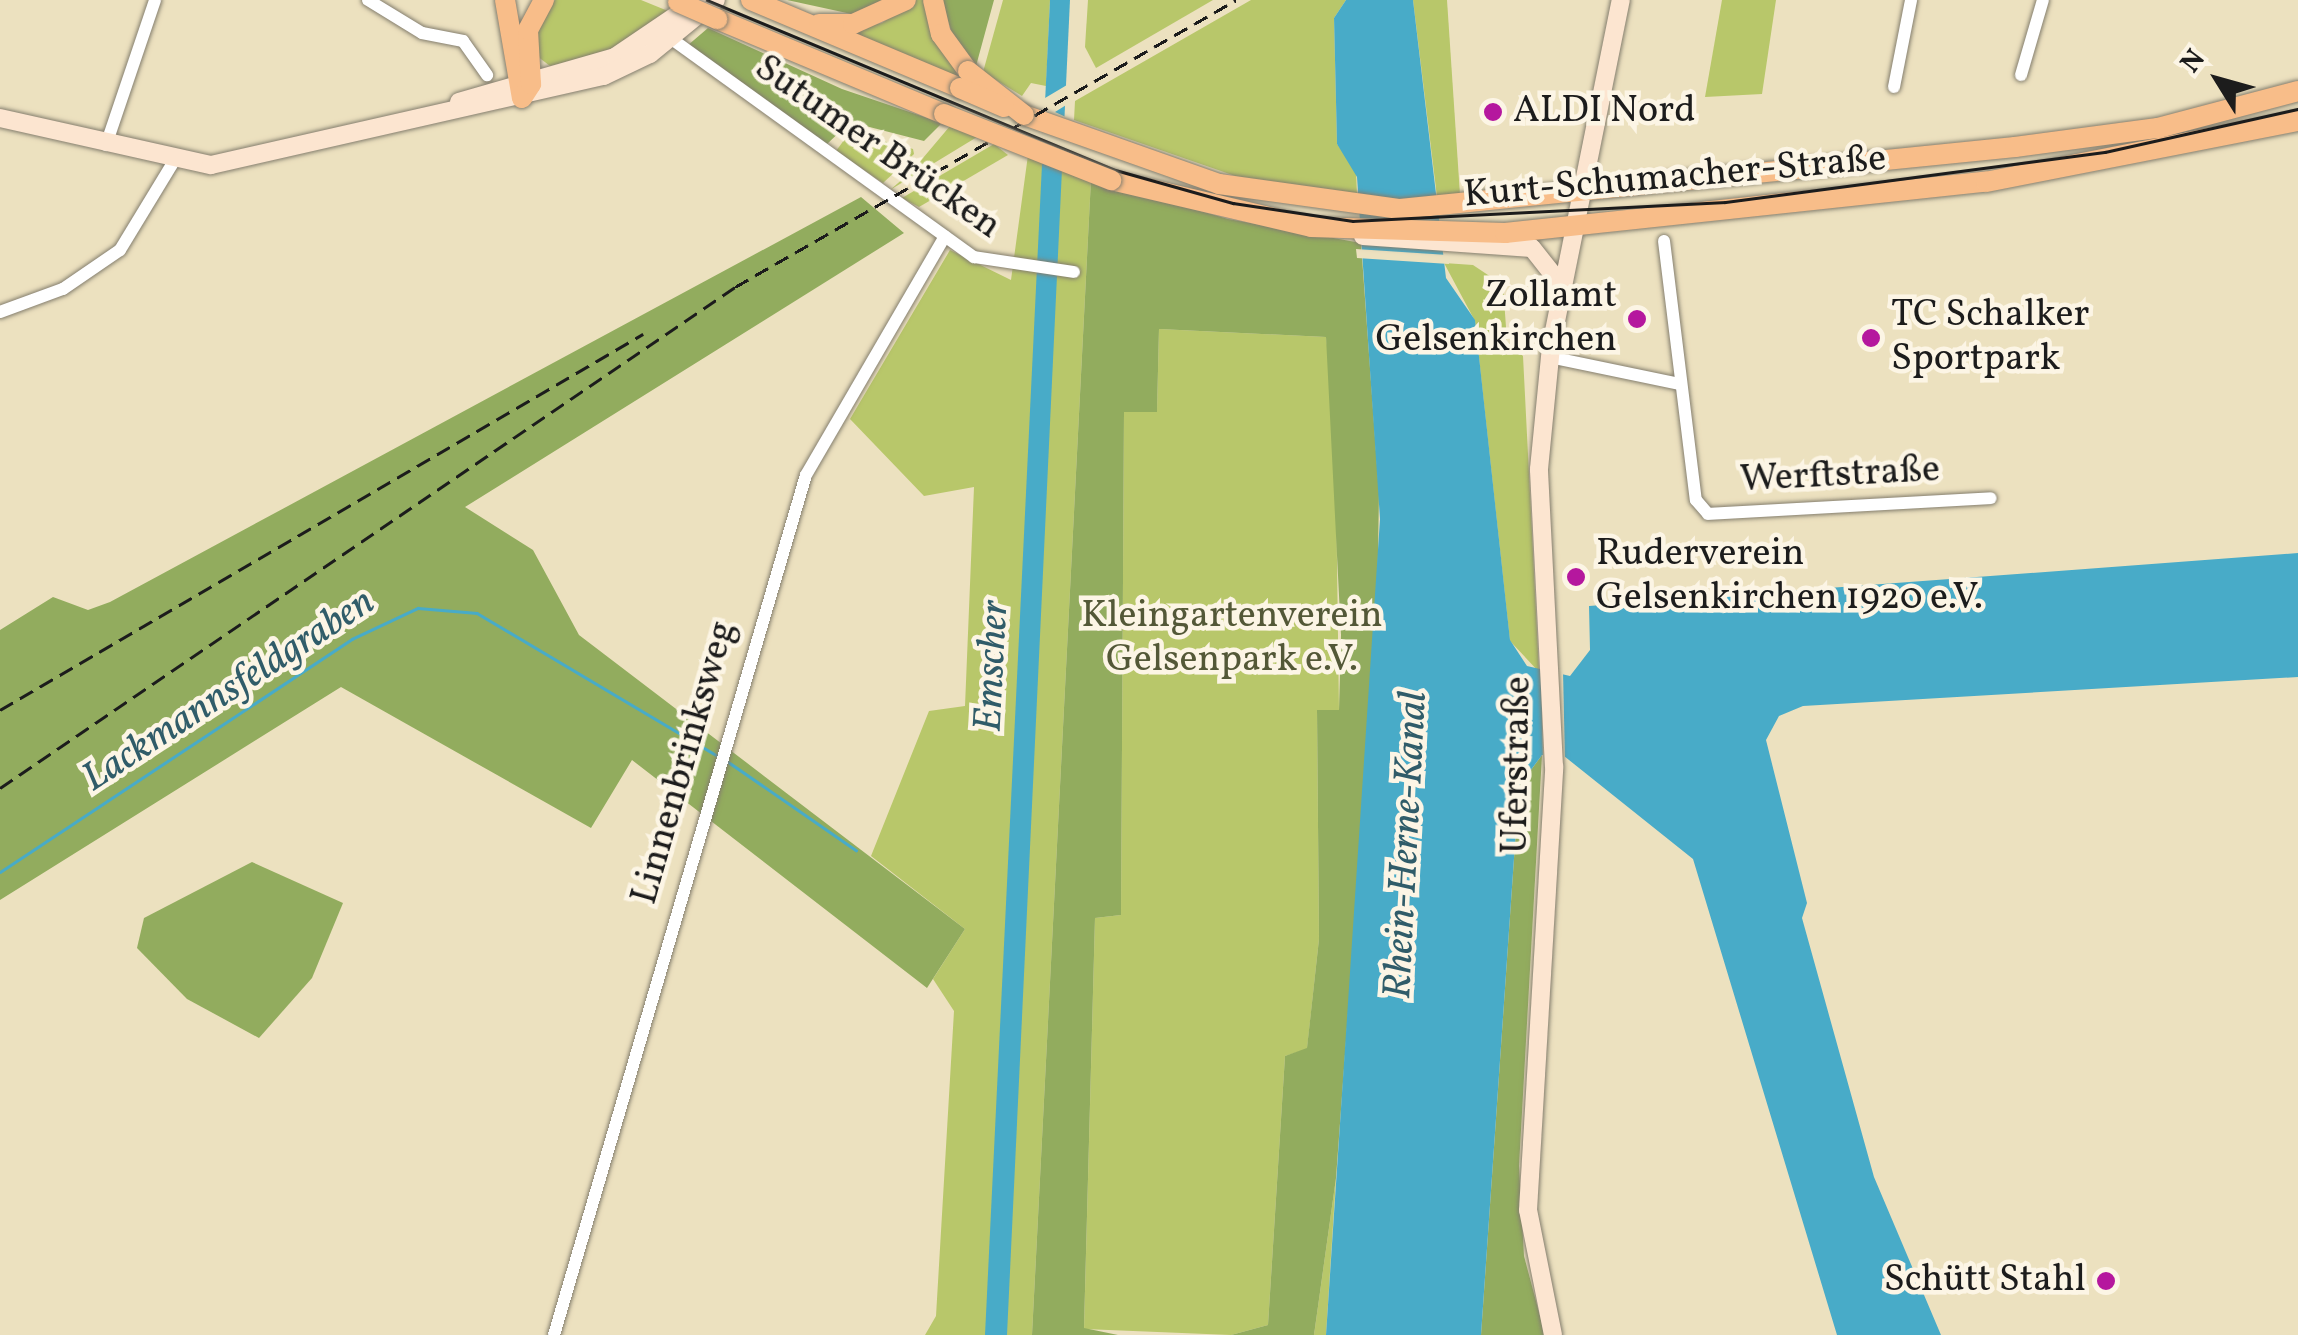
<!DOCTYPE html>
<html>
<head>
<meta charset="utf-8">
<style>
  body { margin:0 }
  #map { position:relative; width:2298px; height:1335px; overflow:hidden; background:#ece1bf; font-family:Vollkorn,serif }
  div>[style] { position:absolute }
  .green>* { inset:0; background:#b8c76a }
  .forest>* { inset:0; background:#92ac5e }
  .water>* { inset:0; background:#48abc8 }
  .pier>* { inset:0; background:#ece1bf }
  .stream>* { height:2.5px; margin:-1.25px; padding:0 1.25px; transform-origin:1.25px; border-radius:1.25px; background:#48abc8 }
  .roads { filter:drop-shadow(0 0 2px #847e6e) drop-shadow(0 0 2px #847e6e) }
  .street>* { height:12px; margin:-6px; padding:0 6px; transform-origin:6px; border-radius:6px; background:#fff }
  .secondary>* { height:18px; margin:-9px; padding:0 9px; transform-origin:9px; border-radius:9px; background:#fce5d0 }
  .primary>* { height:20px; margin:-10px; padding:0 10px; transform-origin:10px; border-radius:10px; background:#f8bd89 }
  .tram>* { height:2.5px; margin:-1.25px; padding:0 1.25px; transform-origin:1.25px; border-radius:1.25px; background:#1c1c1c }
  .rail>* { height:2.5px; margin-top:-1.25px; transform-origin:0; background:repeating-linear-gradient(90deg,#1c1c1c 0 15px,transparent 0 23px) }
  .bridges { filter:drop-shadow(0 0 2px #847e6e) drop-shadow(0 0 2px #847e6e) }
  .primary-bridge>* { height:20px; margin:-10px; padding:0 10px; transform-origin:10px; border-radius:10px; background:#f8bd89 }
  .dots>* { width:28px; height:28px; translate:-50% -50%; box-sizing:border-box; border:5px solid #fcf5e5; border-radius:50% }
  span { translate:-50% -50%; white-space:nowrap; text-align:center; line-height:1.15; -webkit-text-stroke:9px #fcf5e5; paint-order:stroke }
  .poi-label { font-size:38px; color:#1c1c1c }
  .left { translate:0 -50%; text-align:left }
  .right { translate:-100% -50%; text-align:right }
  .street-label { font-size:38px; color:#1c1c1c }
  .park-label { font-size:38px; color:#535837 }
  .water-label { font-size:40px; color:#305c69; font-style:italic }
  .north { position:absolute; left:2168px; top:30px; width:100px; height:100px; -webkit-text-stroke:8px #fcf5e5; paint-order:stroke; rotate:307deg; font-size:28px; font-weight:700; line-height:40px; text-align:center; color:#1c1c1c }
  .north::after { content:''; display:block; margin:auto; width:35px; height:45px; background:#1c1c1c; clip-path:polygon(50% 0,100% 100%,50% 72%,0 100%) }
</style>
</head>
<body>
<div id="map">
  <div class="green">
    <i style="clip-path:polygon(555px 0,641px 0,668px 11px,609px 51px,550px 66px,537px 56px,535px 28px)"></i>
    <i style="clip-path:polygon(915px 0,925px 0,959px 79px,846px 30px,882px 23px)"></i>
    <i style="clip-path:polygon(1003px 0,1050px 0,1046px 86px,1031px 83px,1022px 96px,983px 72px)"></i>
    <i style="clip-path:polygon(1088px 0,1213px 0,1096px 68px,1085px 47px)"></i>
    <i style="clip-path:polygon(1251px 0,1346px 0,1334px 18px,1337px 144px,1356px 170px,1357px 195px,1267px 187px,1074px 120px,1075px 101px)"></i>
    <i style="clip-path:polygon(1413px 0,1447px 0,1460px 195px,1437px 197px)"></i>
    <i style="clip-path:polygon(1722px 0,1776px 0,1762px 94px,1705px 97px)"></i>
    <i style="clip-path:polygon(950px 126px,977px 137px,890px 190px,912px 171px)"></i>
    <i style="clip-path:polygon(850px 132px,913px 149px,914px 154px,883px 183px,836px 151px)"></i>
    <i style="clip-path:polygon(994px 144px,1008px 155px,919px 207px,902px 198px)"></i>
    <i style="clip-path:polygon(1028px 155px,1091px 179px,1032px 1335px,925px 1335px,936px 1316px,954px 1011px,933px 979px,965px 929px,871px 856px,929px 711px,965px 706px,974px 487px,924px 496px,850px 419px,950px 250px,1011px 280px)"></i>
    <i style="clip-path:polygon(1444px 263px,1473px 265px,1503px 285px,1507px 341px,1523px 356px,1539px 672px,1510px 641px,1475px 321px)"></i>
    <i style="clip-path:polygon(1159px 329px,1326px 337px,1335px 412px,1339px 710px,1317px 711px,1319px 939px,1307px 1049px,1285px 1056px,1268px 1325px,1231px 1335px,1084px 1329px,1095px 918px,1121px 915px,1124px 411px,1157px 411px)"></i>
    <i style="clip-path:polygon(1336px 1178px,1326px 1335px,1314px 1335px)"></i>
  </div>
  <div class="forest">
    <i style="clip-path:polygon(787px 0,893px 0,856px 15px)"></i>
    <i style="clip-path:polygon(941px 0,994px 0,976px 66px,956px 45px)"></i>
    <i style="clip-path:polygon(708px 28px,842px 89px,942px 123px,924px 141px,850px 122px,826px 145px,687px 46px)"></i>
    <i style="clip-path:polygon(1091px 179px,1228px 219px,1361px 243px,1379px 493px,1377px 615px,1336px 1178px,1314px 1335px,1231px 1335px,1268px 1325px,1285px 1056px,1307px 1048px,1319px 939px,1317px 710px,1339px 710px,1341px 635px,1326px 337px,1159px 329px,1157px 412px,1124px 412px,1121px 915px,1095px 918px,1084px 1328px,1118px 1335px,1032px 1335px)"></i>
    <i style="clip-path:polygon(861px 197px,904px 233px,465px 507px,533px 550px,579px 635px,965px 929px,927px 988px,632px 760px,591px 828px,341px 687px,0 900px,0 630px,53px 597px,88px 610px,110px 602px)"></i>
    <i style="clip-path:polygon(1542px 755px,1519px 1166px,1524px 1256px,1545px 1335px,1481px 1335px,1519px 786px)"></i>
    <i style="clip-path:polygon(252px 862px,343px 903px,312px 978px,259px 1038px,187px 999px,137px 948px,144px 918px)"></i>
  </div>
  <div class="water">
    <i style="clip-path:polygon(1050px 0,1070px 0,1007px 1335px,985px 1335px)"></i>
    <i style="clip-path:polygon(1346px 0,1413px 0,1446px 278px,1475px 320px,1510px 640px,1527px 666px,1570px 676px,1590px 650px,1589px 606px,2298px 553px,2298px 677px,1803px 706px,1779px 716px,1766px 740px,1807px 903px,1802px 918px,1874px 1177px,1941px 1335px,1837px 1335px,1693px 859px,1564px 756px,1542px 755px,1519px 786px,1481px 1335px,1326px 1335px,1380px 519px,1357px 177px,1337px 144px,1334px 18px)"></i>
  </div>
  <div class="pier">
    <i style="clip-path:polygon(1072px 82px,1071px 102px,1055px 112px,1070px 119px,1067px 171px,1038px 160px,1040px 101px)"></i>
    <i style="clip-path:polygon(1356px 249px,1448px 255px,1449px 264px,1357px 258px)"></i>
    <i style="clip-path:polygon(1541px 668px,1563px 672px,1565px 762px,1543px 762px)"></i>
  </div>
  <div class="stream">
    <i style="left:727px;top:761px;width:157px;rotate:34.6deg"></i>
    <i style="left:0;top:872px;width:422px;rotate:-33.5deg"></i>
    <i style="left:352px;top:639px;width:73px;rotate:-25.2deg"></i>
    <i style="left:418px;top:608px;width:59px;rotate:4.8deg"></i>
    <i style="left:477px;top:613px;width:282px;rotate:30.7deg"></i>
  </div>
  <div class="roads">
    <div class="street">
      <i style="left:368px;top:0;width:63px;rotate:31.4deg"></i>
      <i style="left:422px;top:33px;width:42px;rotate:11deg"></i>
      <i style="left:463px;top:41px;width:42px;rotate:54.8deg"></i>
      <i style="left:666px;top:35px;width:380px;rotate:35.8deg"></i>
      <i style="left:974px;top:257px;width:101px;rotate:8.5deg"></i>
      <i style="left:2021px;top:75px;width:78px;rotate:-73.7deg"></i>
      <i style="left:1894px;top:87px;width:89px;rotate:-78.9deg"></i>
      <i style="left:106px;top:145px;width:153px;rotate:-71.3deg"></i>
      <i style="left:1664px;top:241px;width:261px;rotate:83deg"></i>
      <i style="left:1696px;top:500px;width:18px;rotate:49deg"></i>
      <i style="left:1708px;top:514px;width:283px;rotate:-3.2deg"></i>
      <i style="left:0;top:312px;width:67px;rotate:-20.1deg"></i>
      <i style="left:63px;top:289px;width:69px;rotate:-34.4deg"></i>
      <i style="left:120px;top:250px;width:102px;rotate:-58.7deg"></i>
      <i style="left:1550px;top:357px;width:132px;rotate:11.8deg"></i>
      <i style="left:554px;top:1335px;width:896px;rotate:-73.67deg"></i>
      <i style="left:806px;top:475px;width:276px;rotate:-59.8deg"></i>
    </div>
    <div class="secondary">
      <i style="left:459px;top:102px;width:162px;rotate:-16.1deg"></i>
      <i style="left:615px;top:57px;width:102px;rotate:-34.2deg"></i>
      <i style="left:0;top:118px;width:216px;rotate:12.6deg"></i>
      <i style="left:211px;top:165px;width:403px;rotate:-12.8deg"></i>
      <i style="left:604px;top:76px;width:51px;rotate:-25.6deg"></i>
      <i style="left:650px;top:54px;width:85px;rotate:-39.3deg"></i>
      <i style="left:1363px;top:236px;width:169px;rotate:4.1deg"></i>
      <i style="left:1532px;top:248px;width:48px;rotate:51.7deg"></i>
      <i style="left:1553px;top:1335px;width:127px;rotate:-101.3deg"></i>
      <i style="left:1528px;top:1210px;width:444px;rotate:-86.6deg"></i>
      <i style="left:1554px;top:767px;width:298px;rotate:-92.9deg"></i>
      <i style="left:1539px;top:469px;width:124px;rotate:-84.4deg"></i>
      <i style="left:1551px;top:346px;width:353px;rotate:-78.6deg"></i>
    </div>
    <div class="primary">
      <i style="left:505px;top:0;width:99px;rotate:80.2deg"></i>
      <i style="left:751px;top:0;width:227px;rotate:22.8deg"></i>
      <i style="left:933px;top:0;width:35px;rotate:77deg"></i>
      <i style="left:941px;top:34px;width:46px;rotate:53.9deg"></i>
      <i style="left:717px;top:19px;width:246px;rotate:22.7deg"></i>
      <i style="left:819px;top:24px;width:34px"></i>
      <i style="left:853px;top:24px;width:58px;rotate:-24.4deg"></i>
      <i style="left:522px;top:98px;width:17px;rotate:-57deg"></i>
      <i style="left:531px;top:84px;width:54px;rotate:-93.2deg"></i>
      <i style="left:528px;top:30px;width:34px;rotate:-62deg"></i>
      <i style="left:1024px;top:115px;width:207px;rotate:19.5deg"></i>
      <i style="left:1219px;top:184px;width:183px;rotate:7.9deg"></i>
      <i style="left:1400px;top:209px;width:618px;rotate:-5.76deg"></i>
      <i style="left:2015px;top:147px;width:144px;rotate:-7.6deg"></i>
      <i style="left:2158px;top:128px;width:145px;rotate:-14.8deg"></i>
      <i style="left:1111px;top:180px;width:205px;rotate:13.2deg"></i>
      <i style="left:1311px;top:227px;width:194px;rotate:1.8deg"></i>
      <i style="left:1505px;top:233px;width:484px;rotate:-6.1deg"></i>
      <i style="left:1986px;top:182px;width:318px;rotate:-11.1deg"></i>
    </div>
  </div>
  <div class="tram">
    <i style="left:707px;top:0;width:439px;rotate:22.6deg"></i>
    <i style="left:1112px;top:169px;width:126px;rotate:15.7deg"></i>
    <i style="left:1233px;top:203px;width:121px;rotate:8.5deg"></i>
    <i style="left:1353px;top:221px;width:372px;rotate:-2.9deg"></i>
    <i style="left:1725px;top:202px;width:383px;rotate:-7.5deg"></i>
    <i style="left:2105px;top:152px;width:198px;rotate:-12.6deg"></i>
  </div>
  <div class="rail">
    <i style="left:0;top:710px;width:745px;rotate:-30.32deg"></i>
    <i style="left:0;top:788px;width:890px;rotate:-34.28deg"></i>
    <i style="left:735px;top:287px;width:577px;rotate:-29.81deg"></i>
  </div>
  <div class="bridges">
    <div class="primary-bridge">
      <i style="left:678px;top:2px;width:43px;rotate:23.6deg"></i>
      <i style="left:968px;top:71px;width:71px;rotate:38.2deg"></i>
      <i style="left:960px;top:88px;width:48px;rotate:23.4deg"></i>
      <i style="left:944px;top:114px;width:180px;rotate:21.6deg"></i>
    </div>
  </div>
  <div class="dots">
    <i style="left:1493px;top:112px;background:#b5179e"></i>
    <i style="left:1637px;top:319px;background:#b5179e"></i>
    <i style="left:1871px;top:338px;background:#b5179e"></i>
    <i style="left:1576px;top:577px;background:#b5179e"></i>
    <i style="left:2106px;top:1281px;background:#b5179e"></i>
  </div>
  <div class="poi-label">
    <span class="left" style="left:1513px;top:112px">ALDI Nord</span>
    <span class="right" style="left:1617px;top:319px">Zollamt<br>Gelsenkirchen</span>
    <span class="left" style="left:1891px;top:338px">TC Schalker<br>Sportpark</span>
    <span class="left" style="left:1596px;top:577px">Ruderverein<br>Gelsenkirchen 1920 e.V.</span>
    <span class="right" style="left:2086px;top:1281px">Schütt Stahl</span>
  </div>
  <div class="street-label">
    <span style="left:877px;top:148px;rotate:35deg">Sutumer Brücken</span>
    <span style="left:1675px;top:178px;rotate:-5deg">Kurt-Schumacher-Straße</span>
    <span style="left:1840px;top:476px;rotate:-3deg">Werftstraße</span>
    <span style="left:685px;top:763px;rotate:-74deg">Linnenbrinksweg</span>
    <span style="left:1518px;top:765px;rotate:-89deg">Uferstraße</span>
  </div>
  <div class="park-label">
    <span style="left:1232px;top:639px">Kleingartenverein<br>Gelsenpark e.V.</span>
  </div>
  <div class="water-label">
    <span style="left:993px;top:666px;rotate:-87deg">Emscher</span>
    <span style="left:229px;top:691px;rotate:-33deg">Lackmannsfeldgraben</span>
    <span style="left:1407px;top:845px;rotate:-87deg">Rhein-Herne-Kanal</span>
  </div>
  <div class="north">N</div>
</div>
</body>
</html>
